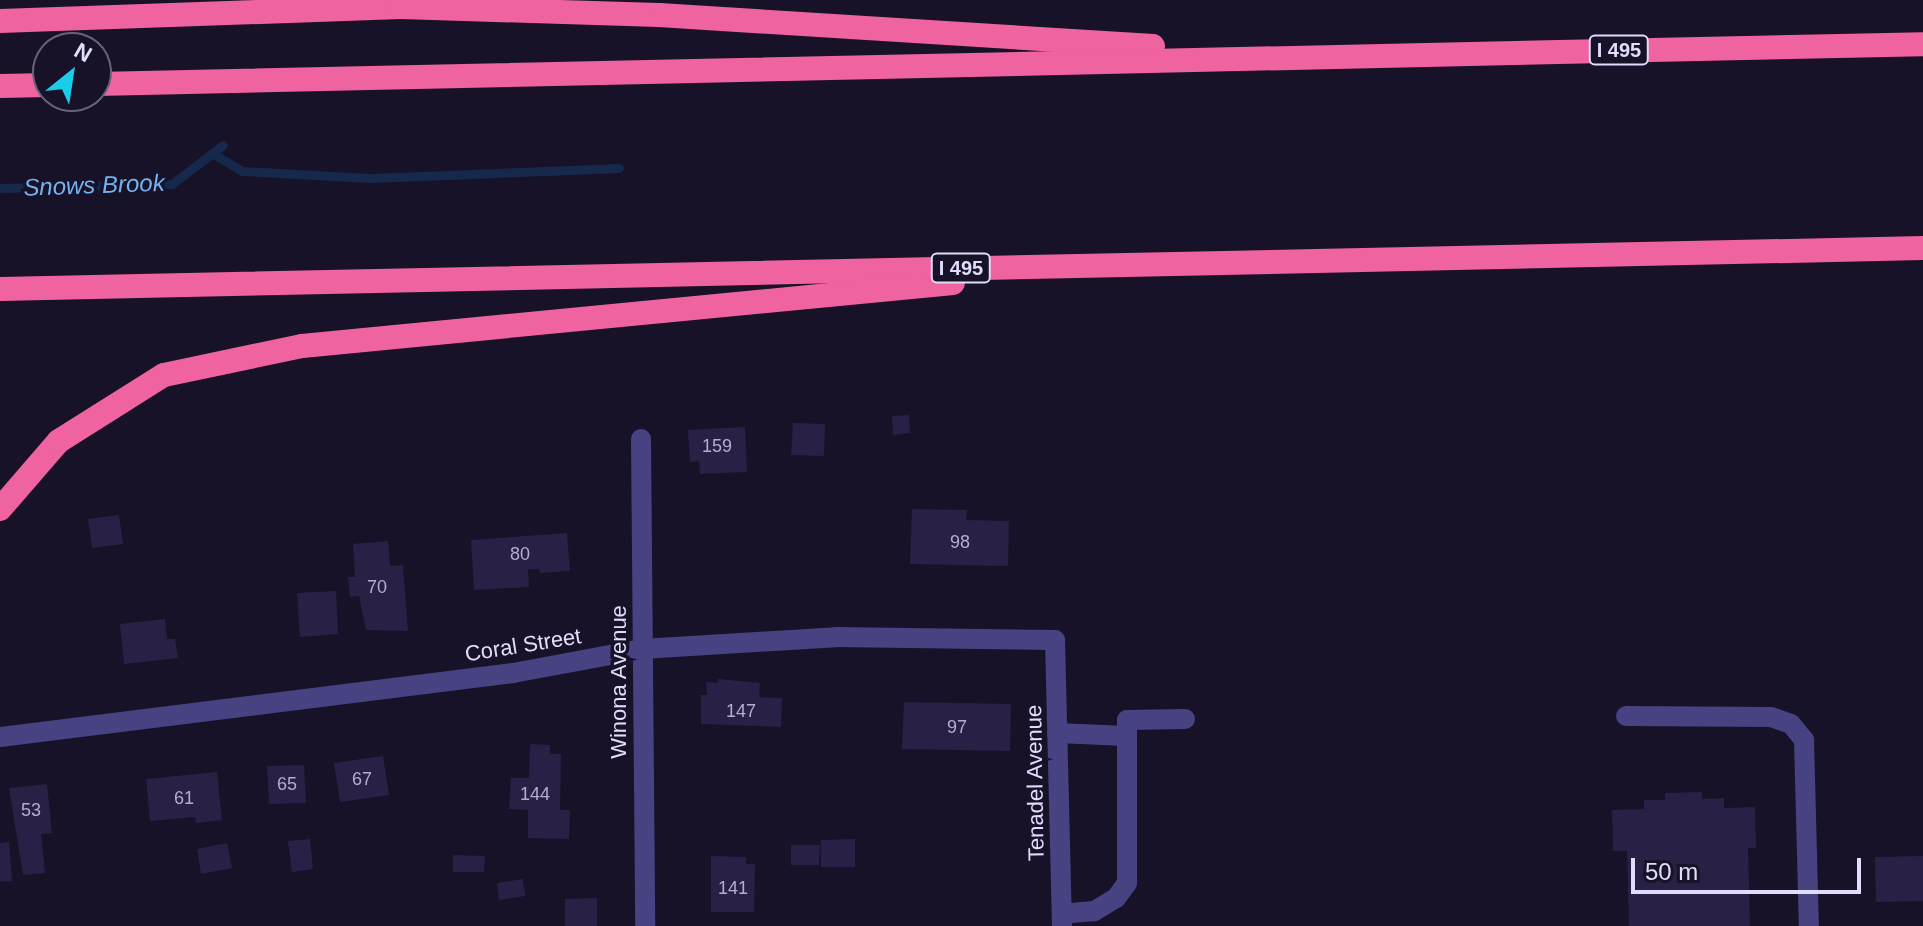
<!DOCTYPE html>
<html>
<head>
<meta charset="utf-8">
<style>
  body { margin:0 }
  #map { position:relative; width:1923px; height:926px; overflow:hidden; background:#171227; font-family:Arial,sans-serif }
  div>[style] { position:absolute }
  .stream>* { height:9px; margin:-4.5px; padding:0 4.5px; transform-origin:4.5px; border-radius:4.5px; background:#16294c }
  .building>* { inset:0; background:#292046 }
  .minor>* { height:20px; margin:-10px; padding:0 10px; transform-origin:10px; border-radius:10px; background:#474281 }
  .highway>* { height:24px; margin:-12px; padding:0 12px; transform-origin:12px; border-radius:12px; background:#ef63a1 }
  span { translate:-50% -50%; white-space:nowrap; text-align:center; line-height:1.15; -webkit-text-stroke:7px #171227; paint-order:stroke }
  .number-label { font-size:18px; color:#b3adce }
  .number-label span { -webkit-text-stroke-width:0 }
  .shield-label span { padding:2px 6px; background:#171227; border:2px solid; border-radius:6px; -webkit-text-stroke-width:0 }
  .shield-label { font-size:20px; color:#e1dcfb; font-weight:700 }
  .street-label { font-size:22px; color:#e1dcfb }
  .water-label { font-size:24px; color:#74b2f1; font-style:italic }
  .north { position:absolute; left:32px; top:32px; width:80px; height:80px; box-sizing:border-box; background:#171227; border:2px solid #68637c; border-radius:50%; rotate:30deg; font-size:22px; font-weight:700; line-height:32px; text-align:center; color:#e1dcfb }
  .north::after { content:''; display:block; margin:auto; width:28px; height:36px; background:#1bcce8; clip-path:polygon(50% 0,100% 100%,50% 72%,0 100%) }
  .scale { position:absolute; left:1631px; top:858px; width:230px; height:36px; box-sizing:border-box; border:4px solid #e1dcfb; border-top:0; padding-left:10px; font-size:24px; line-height:28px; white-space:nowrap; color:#e1dcfb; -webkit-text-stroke:6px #171227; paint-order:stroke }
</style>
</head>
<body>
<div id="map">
  <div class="stream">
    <i style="left:212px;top:153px;width:35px;rotate:31deg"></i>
    <i style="left:242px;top:171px;width:128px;rotate:3.1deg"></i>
    <i style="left:370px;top:178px;width:249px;rotate:-2.3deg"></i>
    <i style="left:0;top:188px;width:172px;rotate:-1.3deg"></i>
    <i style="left:172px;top:184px;width:64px;rotate:-37.4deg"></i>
  </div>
  <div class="building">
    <i style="clip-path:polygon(909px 415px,910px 433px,893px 435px,892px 416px)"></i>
    <i style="clip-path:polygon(793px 423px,825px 424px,824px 456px,791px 455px)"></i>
    <i style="clip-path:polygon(745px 427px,747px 472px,700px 474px,699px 461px,690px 462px,688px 430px)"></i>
    <i style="clip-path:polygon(912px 509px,967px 510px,966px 520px,1009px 521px,1008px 566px,910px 564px)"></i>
    <i style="clip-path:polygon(119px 515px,123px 544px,92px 548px,88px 519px)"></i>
    <i style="clip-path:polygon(567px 533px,570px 571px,540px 573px,539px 569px,528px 569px,529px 587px,474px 590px,471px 540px)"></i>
    <i style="clip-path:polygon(388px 541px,390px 566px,403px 565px,408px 631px,366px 630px,359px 596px,350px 597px,348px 577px,355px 577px,353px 544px)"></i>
    <i style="clip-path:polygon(336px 591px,338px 634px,300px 637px,297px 593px)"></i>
    <i style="clip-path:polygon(165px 619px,167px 639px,175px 639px,178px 658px,124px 664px,120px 624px)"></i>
    <i style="clip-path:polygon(718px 679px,760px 683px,759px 697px,782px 698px,781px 727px,701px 724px,701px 695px,707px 695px,706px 682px,717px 683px)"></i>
    <i style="clip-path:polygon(904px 702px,1011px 704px,1010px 751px,902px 749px)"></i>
    <i style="clip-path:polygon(530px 744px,550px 745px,550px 754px,561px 754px,560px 810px,570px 810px,569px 839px,528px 838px,528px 810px,509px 809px,511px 778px,529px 778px)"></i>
    <i style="clip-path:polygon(383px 756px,389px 795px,340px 802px,334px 763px)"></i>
    <i style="clip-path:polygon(304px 765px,306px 803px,269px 804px,267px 766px)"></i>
    <i style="clip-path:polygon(217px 772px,222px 820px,196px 823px,195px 817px,150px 821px,146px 779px)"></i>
    <i style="clip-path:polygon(47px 784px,52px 833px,41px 834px,45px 873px,23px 875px,9px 788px)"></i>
    <i style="clip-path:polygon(1702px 792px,1702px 799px,1724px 798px,1724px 808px,1755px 807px,1756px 848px,1748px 848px,1750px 926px,1629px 926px,1627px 851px,1613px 851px,1612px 810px,1644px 809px,1644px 800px,1665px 800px,1665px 793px)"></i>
    <i style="clip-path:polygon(310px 839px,313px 869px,292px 872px,288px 841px)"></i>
    <i style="clip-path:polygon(855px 839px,855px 867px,821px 867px,821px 840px)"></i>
    <i style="clip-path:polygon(9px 842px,12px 881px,0 882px,0 843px)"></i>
    <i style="clip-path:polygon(227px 843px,232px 868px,201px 874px,197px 849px)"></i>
    <i style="clip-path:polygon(791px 845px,820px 845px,819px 865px,791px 865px)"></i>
    <i style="clip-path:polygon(453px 855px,485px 856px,484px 872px,453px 872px)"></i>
    <i style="clip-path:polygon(711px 856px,746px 857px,746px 864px,755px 864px,754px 912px,711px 912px)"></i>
    <i style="clip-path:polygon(1923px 856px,1923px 901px,1876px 902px,1875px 857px)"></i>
    <i style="clip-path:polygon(523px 879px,525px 896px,499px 900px,497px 883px)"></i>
    <i style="clip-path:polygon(597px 898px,597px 926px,565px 926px,565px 899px)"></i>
  </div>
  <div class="minor">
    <i style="left:641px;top:439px;width:487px;rotate:89.5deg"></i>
    <i style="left:1626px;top:716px;width:145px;rotate:0.4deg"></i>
    <i style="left:1771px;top:717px;width:21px;rotate:19deg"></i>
    <i style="left:1791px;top:724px;width:21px;rotate:51deg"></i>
    <i style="left:1804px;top:740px;width:186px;rotate:88.5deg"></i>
    <i style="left:1057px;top:733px;width:70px;rotate:2.5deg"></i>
    <i style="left:1127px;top:736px;width:147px;rotate:90deg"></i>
    <i style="left:1127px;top:883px;width:19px;rotate:126deg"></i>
    <i style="left:1116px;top:898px;width:26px;rotate:149deg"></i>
    <i style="left:1094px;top:911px;width:32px;rotate:175deg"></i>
    <i style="left:1127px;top:736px;width:16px;rotate:-90deg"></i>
    <i style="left:1127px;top:720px;width:58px;rotate:-1deg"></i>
    <i style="left:0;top:737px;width:517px;rotate:-7.11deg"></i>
    <i style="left:513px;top:673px;width:131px;rotate:-10.5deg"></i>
    <i style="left:642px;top:649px;width:194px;rotate:-3.5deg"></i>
    <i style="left:836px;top:637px;width:219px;rotate:0.8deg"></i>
    <i style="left:1055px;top:640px;width:286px;rotate:88.6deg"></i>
  </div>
  <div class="highway">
    <i style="left:0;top:21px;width:401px;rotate:-2deg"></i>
    <i style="left:401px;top:7px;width:258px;rotate:1.8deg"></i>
    <i style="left:659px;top:15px;width:495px;rotate:3.6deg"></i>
    <i style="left:96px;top:84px;width:1827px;rotate:-1.25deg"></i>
    <i style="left:0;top:86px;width:48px;rotate:-1.2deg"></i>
    <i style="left:0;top:289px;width:1923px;rotate:-1.22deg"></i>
    <i style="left:0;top:509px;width:90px;rotate:-49.1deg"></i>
    <i style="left:59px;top:441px;width:124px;rotate:-32.2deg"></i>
    <i style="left:164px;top:375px;width:141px;rotate:-11.9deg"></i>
    <i style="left:302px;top:346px;width:654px;rotate:-5.53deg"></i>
  </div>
  <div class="number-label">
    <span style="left:717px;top:446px">159</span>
    <span style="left:960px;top:542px">98</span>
    <span style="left:520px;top:554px">80</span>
    <span style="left:377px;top:587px">70</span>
    <span style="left:741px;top:711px">147</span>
    <span style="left:957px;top:727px">97</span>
    <span style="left:362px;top:779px">67</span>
    <span style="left:287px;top:784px">65</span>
    <span style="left:535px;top:794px">144</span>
    <span style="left:184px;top:798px">61</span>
    <span style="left:31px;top:810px">53</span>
    <span style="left:733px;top:888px">141</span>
  </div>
  <div class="shield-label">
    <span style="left:1619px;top:50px">I 495</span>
    <span style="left:961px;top:268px">I 495</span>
  </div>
  <div class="street-label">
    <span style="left:523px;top:645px;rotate:-9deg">Coral Street</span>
    <span style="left:619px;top:682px;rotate:-90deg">Winona Avenue</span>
    <span style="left:1035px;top:783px;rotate:-91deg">Tenadel Avenue</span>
  </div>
  <div class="water-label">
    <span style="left:94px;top:185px;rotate:-2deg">Snows Brook</span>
  </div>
  <div class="north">N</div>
  <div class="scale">50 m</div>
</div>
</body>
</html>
